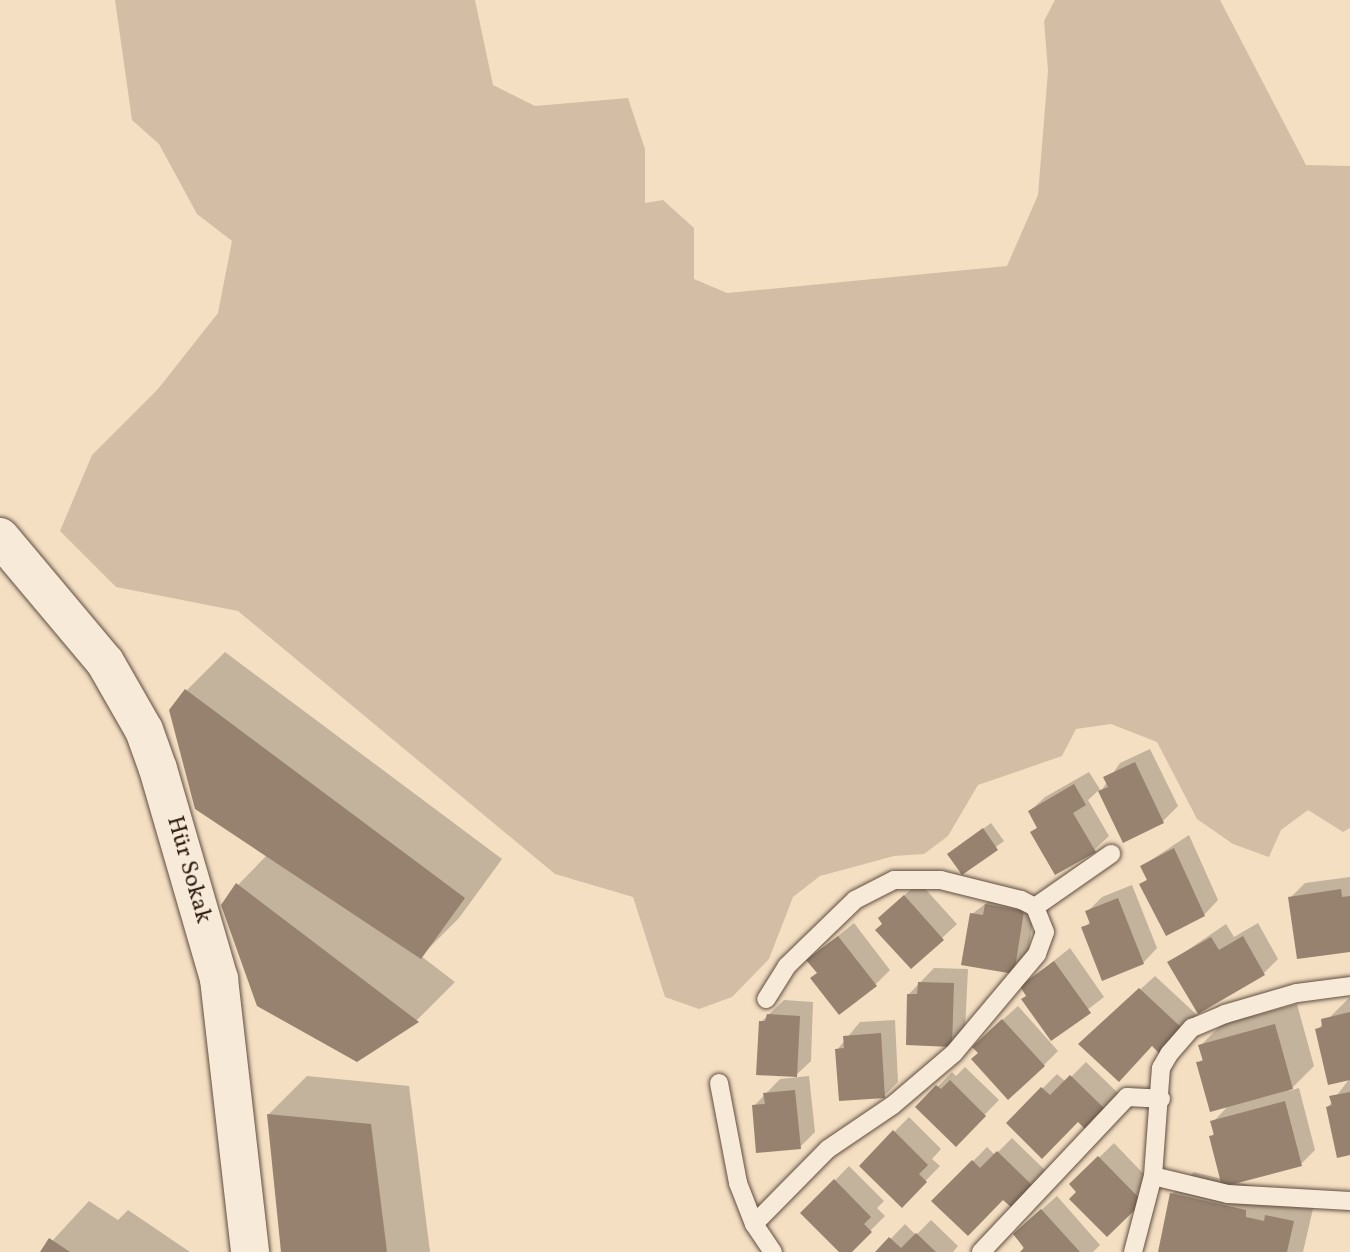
<!DOCTYPE html>
<html>
<head>
<meta charset="utf-8">
<style>
  body { margin:0 }
  #map { position:relative; width:1350px; height:1252px; overflow:hidden; background:#f4dfc3; font-family:Vollkorn,serif }
  div>[style] { position:absolute }
  .green>* { inset:0; background:#d3bea5 }
  .shadow>* { inset:0; background:#0003 }
  .building>* { inset:0; background:#96826f }
  .roads { filter:drop-shadow(0 0 2px #614e40) drop-shadow(0 0 2px #614e40) }
  .service>* { height:18px; margin:-9px; padding:0 9px; transform-origin:9px; border-radius:9px; background:#f8ead8 }
  .minor>* { height:38px; margin:-19px; padding:0 19px; transform-origin:19px; border-radius:19px; background:#f8ead8 }
  span { translate:-50% -50%; white-space:nowrap; text-align:center; line-height:1.15; -webkit-text-stroke:7px #f8ead8; paint-order:stroke }
  .street-label { font-size:24px; color:#301e15 }
</style>
</head>
<body>
<div id="map">
  <div class="green">
    <i style="clip-path:polygon(115px 0,475px 0,493px 85px,535px 106px,628px 98px,645px 149px,645px 203px,663px 200px,694px 228px,694px 279px,727px 293px,1007px 266px,1038px 195px,1048px 71px,1044px 21px,1055px 0,1220px 0,1306px 165px,1350px 166px,1350px 828px,1343px 832px,1308px 810px,1281px 830px,1269px 857px,1233px 844px,1197px 819px,1157px 742px,1111px 724px,1076px 729px,1062px 756px,978px 785px,948px 836px,924px 854px,894px 856px,820px 876px,793px 897px,769px 959px,732px 997px,699px 1009px,665px 997px,633px 897px,555px 874px,238px 611px,116px 587px,60px 531px,92px 455px,158px 389px,218px 313px,232px 241px,197px 214px,159px 144px,132px 120px)"></i>
  </div>
  <div class="shadow">
    <i style="clip-path:polygon(225px 652px,502px 859px,459px 918px,421px 956px,455px 982px,417px 1020px,357px 1060px,238px 885px,267px 855px,187px 690px)"></i>
    <i style="clip-path:polygon(1150px 749px,1178px 806px,1163px 821px,1124px 840px,1099px 790px,1088px 800px,1109px 836px,1094px 850px,1032px 832px,1039px 826px,1030px 811px,1045px 797px,1089px 772px,1101px 791px,1120px 763px)"></i>
    <i style="clip-path:polygon(991px 823px,1004px 841px,962px 872px,949px 854px)"></i>
    <i style="clip-path:polygon(1189px 835px,1218px 900px,1204px 915px,1142px 885px,1148px 878px,1142px 866px)"></i>
    <i style="clip-path:polygon(1350px 877px,1350px 950px,1291px 897px,1305px 883px)"></i>
    <i style="clip-path:polygon(919px 882px,957px 924px,942px 938px,885px 923px,895px 904px)"></i>
    <i style="clip-path:polygon(1132px 885px,1157px 948px,1143px 963px,1084px 928px,1091px 921px,1087px 912px,1102px 897px)"></i>
    <i style="clip-path:polygon(1002px 891px,1037px 897px,1027px 958px,1013px 972px,972px 914px)"></i>
    <i style="clip-path:polygon(854px 923px,890px 970px,876px 984px,819px 973px,809px 960px)"></i>
    <i style="clip-path:polygon(1258px 923px,1278px 959px,1264px 973px,1170px 962px,1226px 924px,1234px 937px)"></i>
    <i style="clip-path:polygon(1070px 948px,1104px 997px,1051px 1038px,1022px 986px)"></i>
    <i style="clip-path:polygon(934px 968px,968px 969px,965px 1030px,951px 1045px,909px 994px)"></i>
    <i style="clip-path:polygon(1155px 976px,1197px 1015px,1175px 1038px,1152px 1044px,1081px 1044px)"></i>
    <i style="clip-path:polygon(1350px 997px,1350px 1078px,1317px 1030px)"></i>
    <i style="clip-path:polygon(784px 1000px,813px 1002px,811px 1061px,795px 1076px,761px 1022px)"></i>
    <i style="clip-path:polygon(1297px 1004px,1314px 1066px,1289px 1091px,1299px 1088px,1315px 1150px,1301px 1164px,1235px 1182px,1315px 1200px,1303px 1252px,1160px 1252px,1172px 1194px,1194px 1172px,1222px 1179px,1211px 1137px,1215px 1132px,1213px 1122px,1230px 1104px,1198px 1063px,1204px 1058px,1200px 1046px,1222px 1024px)"></i>
    <i style="clip-path:polygon(1018px 1006px,1058px 1051px,1044px 1065px,980px 1053px,989px 1032px)"></i>
    <i style="clip-path:polygon(895px 1020px,898px 1082px,884px 1096px,837px 1050px,860px 1022px)"></i>
    <i style="clip-path:polygon(1086px 1062px,1119px 1094px,1086px 1127px,1078px 1119px,1008px 1123px,1057px 1074px,1066px 1082px)"></i>
    <i style="clip-path:polygon(965px 1067px,999px 1100px,956px 1144px,918px 1107px,952px 1072px,956px 1076px)"></i>
    <i style="clip-path:polygon(307px 1076px,409px 1086px,430px 1252px,283px 1252px,269px 1114px)"></i>
    <i style="clip-path:polygon(809px 1076px,815px 1132px,800px 1147px,754px 1106px,780px 1079px)"></i>
    <i style="clip-path:polygon(1350px 1078px,1350px 1153px,1328px 1107px)"></i>
    <i style="clip-path:polygon(909px 1117px,941px 1149px,932px 1159px,940px 1166px,902px 1205px,861px 1166px)"></i>
    <i style="clip-path:polygon(1012px 1138px,1046px 1171px,1011px 1206px,1003px 1198px,934px 1201px,987px 1147px,995px 1155px)"></i>
    <i style="clip-path:polygon(1114px 1143px,1156px 1187px,1107px 1235px,1072px 1184px)"></i>
    <i style="clip-path:polygon(849px 1166px,884px 1201px,877px 1208px,885px 1216px,849px 1252px,842px 1252px,803px 1213px)"></i>
    <i style="clip-path:polygon(1057px 1196px,1100px 1245px,1093px 1252px,1022px 1252px,1030px 1220px)"></i>
    <i style="clip-path:polygon(89px 1201px,118px 1220px,128px 1210px,190px 1252px,42px 1252px)"></i>
    <i style="clip-path:polygon(931px 1220px,958px 1246px,953px 1252px,878px 1252px,905px 1224px,916px 1235px)"></i>
  </div>
  <div class="building">
    <i style="clip-path:polygon(185px 689px,465px 898px,421px 959px,195px 809px,169px 710px)"></i>
    <i style="clip-path:polygon(1135px 762px,1164px 823px,1123px 843px,1098px 791px,1108px 787px,1103px 777px)"></i>
    <i style="clip-path:polygon(1074px 784px,1086px 805px,1073px 813px,1096px 852px,1055px 875px,1030px 832px,1037px 828px,1028px 811px)"></i>
    <i style="clip-path:polygon(983px 828px,998px 850px,962px 875px,947px 854px)"></i>
    <i style="clip-path:polygon(1174px 848px,1205px 916px,1166px 936px,1139px 884px,1147px 880px,1140px 866px)"></i>
    <i style="clip-path:polygon(236px 883px,419px 1022px,357px 1062px,257px 1006px,221px 905px)"></i>
    <i style="clip-path:polygon(1341px 889px,1342px 897px,1350px 896px,1350px 952px,1297px 959px,1288px 897px)"></i>
    <i style="clip-path:polygon(904px 895px,944px 940px,911px 969px,875px 930px,882px 924px,878px 918px)"></i>
    <i style="clip-path:polygon(1118px 898px,1144px 964px,1102px 981px,1081px 927px,1090px 924px,1085px 911px)"></i>
    <i style="clip-path:polygon(985px 904px,1024px 911px,1014px 974px,961px 965px,970px 913px,983px 915px)"></i>
    <i style="clip-path:polygon(838px 936px,877px 986px,839px 1015px,810px 978px,817px 973px,806px 960px)"></i>
    <i style="clip-path:polygon(1243px 936px,1265px 975px,1198px 1014px,1167px 962px,1211px 937px,1219px 950px)"></i>
    <i style="clip-path:polygon(1054px 961px,1091px 1013px,1051px 1041px,1021px 999px,1026px 996px,1020px 986px)"></i>
    <i style="clip-path:polygon(918px 982px,954px 983px,952px 1047px,906px 1045px,907px 994px,917px 994px)"></i>
    <i style="clip-path:polygon(1139px 988px,1184px 1030px,1161px 1055px,1152px 1046px,1119px 1082px,1078px 1044px)"></i>
    <i style="clip-path:polygon(1350px 1012px,1350px 1080px,1328px 1085px,1315px 1029px,1322px 1027px,1321px 1019px)"></i>
    <i style="clip-path:polygon(767px 1014px,800px 1016px,797px 1077px,756px 1075px,759px 1021px,765px 1021px)"></i>
    <i style="clip-path:polygon(1002px 1019px,1045px 1066px,1008px 1100px,971px 1059px,978px 1053px,972px 1047px)"></i>
    <i style="clip-path:polygon(1275px 1024px,1293px 1089px,1210px 1112px,1196px 1062px,1203px 1061px,1198px 1045px)"></i>
    <i style="clip-path:polygon(881px 1033px,885px 1098px,839px 1101px,835px 1049px,844px 1048px,843px 1036px)"></i>
    <i style="clip-path:polygon(1070px 1075px,1106px 1110px,1086px 1130px,1078px 1122px,1042px 1159px,1006px 1123px,1041px 1087px,1050px 1095px)"></i>
    <i style="clip-path:polygon(950px 1080px,986px 1116px,956px 1147px,915px 1107px,936px 1085px,941px 1089px)"></i>
    <i style="clip-path:polygon(795px 1090px,801px 1149px,756px 1153px,752px 1105px,765px 1104px,763px 1093px)"></i>
    <i style="clip-path:polygon(1350px 1092px,1350px 1155px,1337px 1158px,1326px 1107px,1332px 1105px,1329px 1096px)"></i>
    <i style="clip-path:polygon(1285px 1101px,1302px 1166px,1222px 1187px,1209px 1136px,1214px 1135px,1210px 1121px)"></i>
    <i style="clip-path:polygon(267px 1114px,371px 1124px,387px 1252px,281px 1252px)"></i>
    <i style="clip-path:polygon(893px 1130px,928px 1165px,919px 1174px,927px 1182px,902px 1208px,859px 1166px)"></i>
    <i style="clip-path:polygon(997px 1151px,1033px 1186px,1012px 1208px,1003px 1200px,968px 1236px,931px 1201px,972px 1160px,980px 1168px)"></i>
    <i style="clip-path:polygon(1098px 1156px,1143px 1202px,1107px 1237px,1069px 1199px,1076px 1192px,1069px 1184px)"></i>
    <i style="clip-path:polygon(834px 1179px,871px 1217px,864px 1224px,872px 1232px,852px 1252px,839px 1252px,800px 1213px)"></i>
    <i style="clip-path:polygon(1170px 1193px,1246px 1210px,1246px 1217px,1264px 1221px,1265px 1215px,1294px 1221px,1287px 1252px,1158px 1252px)"></i>
    <i style="clip-path:polygon(1041px 1209px,1080px 1252px,1020px 1252px,1024px 1248px,1013px 1234px)"></i>
    <i style="clip-path:polygon(916px 1233px,936px 1252px,875px 1252px,889px 1237px,901px 1248px)"></i>
    <i style="clip-path:polygon(49px 1238px,70px 1252px,40px 1252px)"></i>
  </div>
  <div class="roads">
    <div class="service">
      <i style="left:1035px;top:907px;width:93px;rotate:-34.9deg"></i>
      <i style="left:719px;top:1083px;width:102px;rotate:79.2deg"></i>
      <i style="left:738px;top:1183px;width:44px;rotate:68.7deg"></i>
      <i style="left:754px;top:1224px;width:34px;rotate:56deg"></i>
      <i style="left:1153px;top:1176px;width:77px;rotate:13.5deg"></i>
      <i style="left:1228px;top:1194px;width:122px;rotate:3.3deg"></i>
      <i style="left:754px;top:1224px;width:105px;rotate:-45.4deg"></i>
      <i style="left:828px;top:1149px;width:78px;rotate:-34.1deg"></i>
      <i style="left:893px;top:1105px;width:80px;rotate:-40.4deg"></i>
      <i style="left:954px;top:1053px;width:129px;rotate:-50deg"></i>
      <i style="left:1037px;top:954px;width:23px;rotate:-70deg"></i>
      <i style="left:1045px;top:932px;width:27px;rotate:-112deg"></i>
      <i style="left:1035px;top:907px;width:16px;rotate:-153deg"></i>
      <i style="left:1021px;top:900px;width:82px;rotate:-166deg"></i>
      <i style="left:941px;top:880px;width:47px;rotate:180deg"></i>
      <i style="left:894px;top:880px;width:44px;rotate:152.9deg"></i>
      <i style="left:855px;top:900px;width:95px;rotate:135.9deg"></i>
      <i style="left:787px;top:966px;width:39px;rotate:122deg"></i>
      <i style="left:981px;top:1252px;width:213px;rotate:-46.7deg"></i>
      <i style="left:1127px;top:1097px;width:34px;rotate:3deg"></i>
      <i style="left:1133px;top:1252px;width:79px;rotate:-75.3deg"></i>
      <i style="left:1153px;top:1176px;width:108px;rotate:-85.8deg"></i>
      <i style="left:1161px;top:1068px;width:16px;rotate:-60deg"></i>
      <i style="left:1169px;top:1054px;width:35px;rotate:-49deg"></i>
      <i style="left:1192px;top:1028px;width:36px;rotate:-23deg"></i>
      <i style="left:1225px;top:1014px;width:75px;rotate:-16.3deg"></i>
      <i style="left:1297px;top:993px;width:53px;rotate:-7.5deg"></i>
    </div>
    <div class="minor">
      <i style="left:0;top:537px;width:163px;rotate:50deg"></i>
      <i style="left:105px;top:662px;width:78px;rotate:60.2deg"></i>
      <i style="left:144px;top:730px;width:41px;rotate:70.3deg"></i>
      <i style="left:158px;top:769px;width:219px;rotate:73.8deg"></i>
      <i style="left:219px;top:979px;width:275px;rotate:83.5deg"></i>
    </div>
  </div>
  <div class="street-label">
    <span style="left:188px;top:870px;rotate:74deg">Hür Sokak</span>
  </div>
</div>
</body>
</html>
